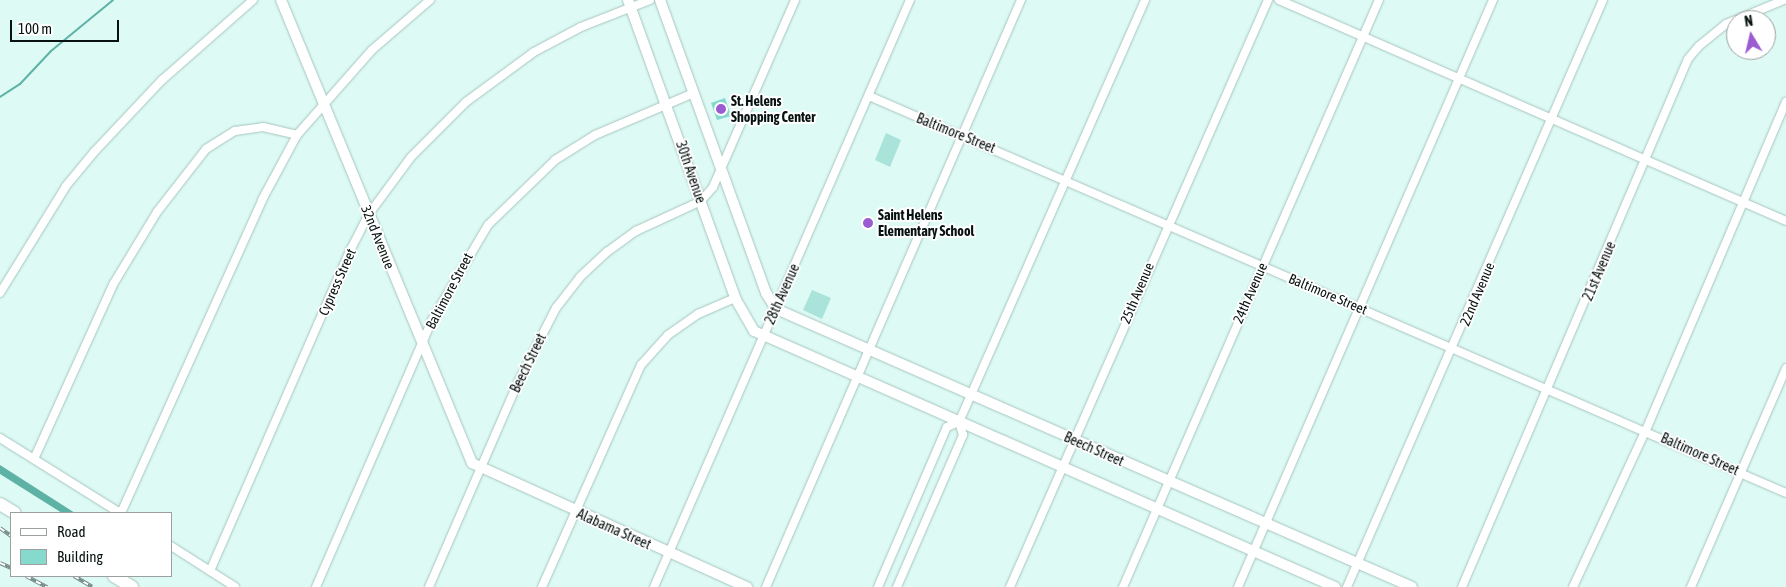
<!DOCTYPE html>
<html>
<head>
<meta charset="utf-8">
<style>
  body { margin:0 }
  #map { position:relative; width:1786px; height:587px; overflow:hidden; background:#ddfaf5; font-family:"Asap Condensed",sans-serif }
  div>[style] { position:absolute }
  .green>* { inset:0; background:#a9e3d9 }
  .water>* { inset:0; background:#5eb2a5 }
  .stream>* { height:2px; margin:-1px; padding:0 1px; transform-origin:1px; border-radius:1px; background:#5eb2a5 }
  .building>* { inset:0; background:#86dacd }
  .roads { filter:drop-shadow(0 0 1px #a7c4be) drop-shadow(0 0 1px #a7c4be) }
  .minor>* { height:8px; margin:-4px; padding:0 4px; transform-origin:4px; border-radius:4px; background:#fff }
  .tertiary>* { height:10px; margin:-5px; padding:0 5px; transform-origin:5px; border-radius:5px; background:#fff }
  .primary>* { height:12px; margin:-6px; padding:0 6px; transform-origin:6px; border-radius:6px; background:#fff }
  .rail>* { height:4px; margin-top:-2px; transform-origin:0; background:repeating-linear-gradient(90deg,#fff 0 5.5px,#758986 0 11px); box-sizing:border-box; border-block:1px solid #758986 }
  .dots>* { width:14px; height:14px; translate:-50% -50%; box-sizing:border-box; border:2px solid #fff; border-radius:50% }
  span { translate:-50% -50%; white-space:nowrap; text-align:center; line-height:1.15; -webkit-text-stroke:4px #fff; paint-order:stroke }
  .poi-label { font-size:14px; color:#081311; font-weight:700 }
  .left { translate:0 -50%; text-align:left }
  .street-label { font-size:14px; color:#081311 }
  .legend { position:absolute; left:10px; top:512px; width:162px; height:65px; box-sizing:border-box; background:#fff; border:1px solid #9ca1a0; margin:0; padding:6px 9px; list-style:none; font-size:15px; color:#081311 }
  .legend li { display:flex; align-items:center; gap:10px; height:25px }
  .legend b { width:25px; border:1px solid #9ca1a0 }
  .north { position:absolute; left:1726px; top:10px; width:50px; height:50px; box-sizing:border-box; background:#fff; border:1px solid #9ca1a0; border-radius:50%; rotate:351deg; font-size:14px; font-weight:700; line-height:20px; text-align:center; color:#081311 }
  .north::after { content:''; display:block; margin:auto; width:18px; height:22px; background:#9b5cd2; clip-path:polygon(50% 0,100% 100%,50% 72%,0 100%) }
  .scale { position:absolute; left:10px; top:20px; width:109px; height:22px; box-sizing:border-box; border:2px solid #081311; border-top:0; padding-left:6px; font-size:15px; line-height:18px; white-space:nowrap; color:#081311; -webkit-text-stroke:4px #fff; paint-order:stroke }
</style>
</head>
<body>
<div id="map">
  <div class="green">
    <i style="clip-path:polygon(886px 133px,901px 140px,890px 167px,875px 160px)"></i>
    <i style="clip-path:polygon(812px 290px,831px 298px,822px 319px,803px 310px)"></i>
  </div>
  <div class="water">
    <i style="clip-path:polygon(0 465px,75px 513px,62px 513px,0 474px)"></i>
  </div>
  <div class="stream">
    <i style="left:0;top:97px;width:24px;rotate:-33deg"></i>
    <i style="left:20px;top:84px;width:45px;rotate:-46.8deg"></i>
    <i style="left:51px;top:51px;width:80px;rotate:-39.4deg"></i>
  </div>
  <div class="building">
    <i style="clip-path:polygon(725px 98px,731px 116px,717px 120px,711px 103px)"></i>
  </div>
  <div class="roads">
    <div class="minor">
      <i style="left:1279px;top:0;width:553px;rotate:23.55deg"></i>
      <i style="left:869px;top:96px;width:999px;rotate:23.41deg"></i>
      <i style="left:0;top:293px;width:126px;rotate:-58.3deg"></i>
      <i style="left:66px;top:186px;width:45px;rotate:-50.4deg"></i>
      <i style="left:95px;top:151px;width:98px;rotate:-46.7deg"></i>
      <i style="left:162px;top:80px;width:121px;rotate:-41.3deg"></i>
      <i style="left:0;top:438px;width:142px;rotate:32deg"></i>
      <i style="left:34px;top:459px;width:193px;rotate:-65.6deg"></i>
      <i style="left:114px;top:283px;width:83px;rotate:-58.8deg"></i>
      <i style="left:157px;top:212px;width:80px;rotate:-52.1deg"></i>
      <i style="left:206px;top:149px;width:34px;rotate:-32deg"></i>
      <i style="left:235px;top:131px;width:28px;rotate:-8deg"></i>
      <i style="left:263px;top:127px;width:35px;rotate:13deg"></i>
      <i style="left:121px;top:513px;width:343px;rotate:-65.7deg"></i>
      <i style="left:262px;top:200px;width:74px;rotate:-61.7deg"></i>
      <i style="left:297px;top:135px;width:113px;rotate:-48.6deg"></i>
      <i style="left:372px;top:50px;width:77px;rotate:-40.8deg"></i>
      <i style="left:171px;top:546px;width:76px;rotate:32.6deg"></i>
      <i style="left:210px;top:571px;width:352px;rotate:-66.4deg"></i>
      <i style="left:351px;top:249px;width:39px;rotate:-63deg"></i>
      <i style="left:369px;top:214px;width:71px;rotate:-53.6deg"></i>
      <i style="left:411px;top:157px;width:78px;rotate:-45deg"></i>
      <i style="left:466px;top:102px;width:84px;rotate:-36.3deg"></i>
      <i style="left:534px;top:52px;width:53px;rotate:-28deg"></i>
      <i style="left:581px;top:27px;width:74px;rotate:-21.4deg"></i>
      <i style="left:316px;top:587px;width:291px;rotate:-66.5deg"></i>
      <i style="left:432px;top:320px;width:110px;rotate:-59.5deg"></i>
      <i style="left:488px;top:225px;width:93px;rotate:-44.1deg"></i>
      <i style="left:555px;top:160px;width:47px;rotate:-32deg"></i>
      <i style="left:595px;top:135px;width:108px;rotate:-23deg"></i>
      <i style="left:429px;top:587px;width:223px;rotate:-66.5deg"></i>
      <i style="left:518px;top:382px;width:83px;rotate:-62.8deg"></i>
      <i style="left:556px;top:308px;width:39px;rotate:-52deg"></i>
      <i style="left:580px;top:277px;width:37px;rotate:-43deg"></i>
      <i style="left:607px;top:252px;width:36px;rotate:-36deg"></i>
      <i style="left:636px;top:231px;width:72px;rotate:-24.8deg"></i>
      <i style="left:701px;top:201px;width:18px;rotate:-49deg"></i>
      <i style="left:713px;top:187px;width:204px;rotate:-66.3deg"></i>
      <i style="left:542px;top:587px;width:243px;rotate:-66deg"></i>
      <i style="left:641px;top:365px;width:40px;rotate:-48deg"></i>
      <i style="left:668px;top:335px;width:37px;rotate:-35deg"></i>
      <i style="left:698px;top:314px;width:40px;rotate:-23.4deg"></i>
      <i style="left:654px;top:587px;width:640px;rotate:-66.44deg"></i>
      <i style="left:766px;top:587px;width:640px;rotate:-66.52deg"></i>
      <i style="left:878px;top:587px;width:174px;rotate:-66.7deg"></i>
      <i style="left:947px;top:427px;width:13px;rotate:-23deg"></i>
      <i style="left:897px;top:587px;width:166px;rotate:-66.5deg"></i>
      <i style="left:963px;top:435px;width:14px;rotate:-107deg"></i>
      <i style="left:959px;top:422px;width:461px;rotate:-66.2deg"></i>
      <i style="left:1010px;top:587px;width:641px;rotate:-66.27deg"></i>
      <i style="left:1123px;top:587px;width:640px;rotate:-66.44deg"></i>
      <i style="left:1238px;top:587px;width:640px;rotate:-66.52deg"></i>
      <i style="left:1347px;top:587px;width:640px;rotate:-66.44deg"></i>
      <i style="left:1462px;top:587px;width:574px;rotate:-66.83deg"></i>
      <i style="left:1688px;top:59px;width:17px;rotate:-50deg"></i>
      <i style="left:1699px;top:46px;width:35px;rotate:-39deg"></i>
      <i style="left:1726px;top:24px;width:63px;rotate:-22.5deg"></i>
      <i style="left:1573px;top:587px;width:173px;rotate:-65.1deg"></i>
      <i style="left:1646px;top:430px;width:357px;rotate:-66.9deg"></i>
      <i style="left:1691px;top:587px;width:239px;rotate:-66.5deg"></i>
    </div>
    <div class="tertiary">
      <i style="left:281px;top:0;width:501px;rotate:67.58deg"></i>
      <i style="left:472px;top:463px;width:302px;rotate:24.3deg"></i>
      <i style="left:628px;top:0;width:317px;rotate:70.2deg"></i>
      <i style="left:735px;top:298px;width:38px;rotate:60deg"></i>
      <i style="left:754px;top:331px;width:635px;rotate:23.78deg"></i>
      <i style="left:660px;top:0;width:312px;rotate:70.1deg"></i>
      <i style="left:766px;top:293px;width:19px;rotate:58deg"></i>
      <i style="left:776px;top:309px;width:694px;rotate:23.61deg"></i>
    </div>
    <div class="primary">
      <i style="left:0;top:504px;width:17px;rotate:31deg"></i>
      <i style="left:114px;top:576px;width:21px;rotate:31deg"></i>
    </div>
  </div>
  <div class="rail">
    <i style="left:0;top:528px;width:14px;rotate:36deg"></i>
    <i style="left:0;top:563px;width:12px;rotate:24deg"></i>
    <i style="left:26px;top:576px;width:24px;rotate:28deg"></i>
    <i style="left:74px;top:576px;width:21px;rotate:31deg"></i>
  </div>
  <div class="dots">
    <i style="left:721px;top:109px;background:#9b5cd2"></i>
    <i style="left:868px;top:223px;background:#9b5cd2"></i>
  </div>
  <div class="poi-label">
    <span class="left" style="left:731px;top:109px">St. Helens<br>Shopping Center</span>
    <span class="left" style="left:878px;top:223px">Saint Helens<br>Elementary School</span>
  </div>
  <div class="street-label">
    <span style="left:956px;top:133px;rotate:22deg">Baltimore Street</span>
    <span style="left:691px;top:172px;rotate:71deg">30th Avenue</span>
    <span style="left:378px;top:237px;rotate:68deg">32nd Avenue</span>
    <span style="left:1599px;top:271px;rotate:-67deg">21st Avenue</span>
    <span style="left:337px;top:282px;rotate:-66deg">Cypress Street</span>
    <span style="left:449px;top:291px;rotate:-62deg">Baltimore Street</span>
    <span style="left:1137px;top:293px;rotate:-67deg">25th Avenue</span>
    <span style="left:1250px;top:293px;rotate:-66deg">24th Avenue</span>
    <span style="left:782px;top:294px;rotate:-66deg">28th Avenue</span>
    <span style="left:1328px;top:294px;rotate:23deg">Baltimore Street</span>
    <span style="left:1477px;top:294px;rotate:-67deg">22nd Avenue</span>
    <span style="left:528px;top:363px;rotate:-64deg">Beech Street</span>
    <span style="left:1094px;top:449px;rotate:24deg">Beech Street</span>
    <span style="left:1700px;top:454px;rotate:24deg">Baltimore Street</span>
    <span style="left:614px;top:529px;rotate:24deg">Alabama Street</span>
  </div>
  <ul class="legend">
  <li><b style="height:6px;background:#fff"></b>Road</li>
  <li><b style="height:14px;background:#86dacd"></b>Building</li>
  </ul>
  <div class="north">N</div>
  <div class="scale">100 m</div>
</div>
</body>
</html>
